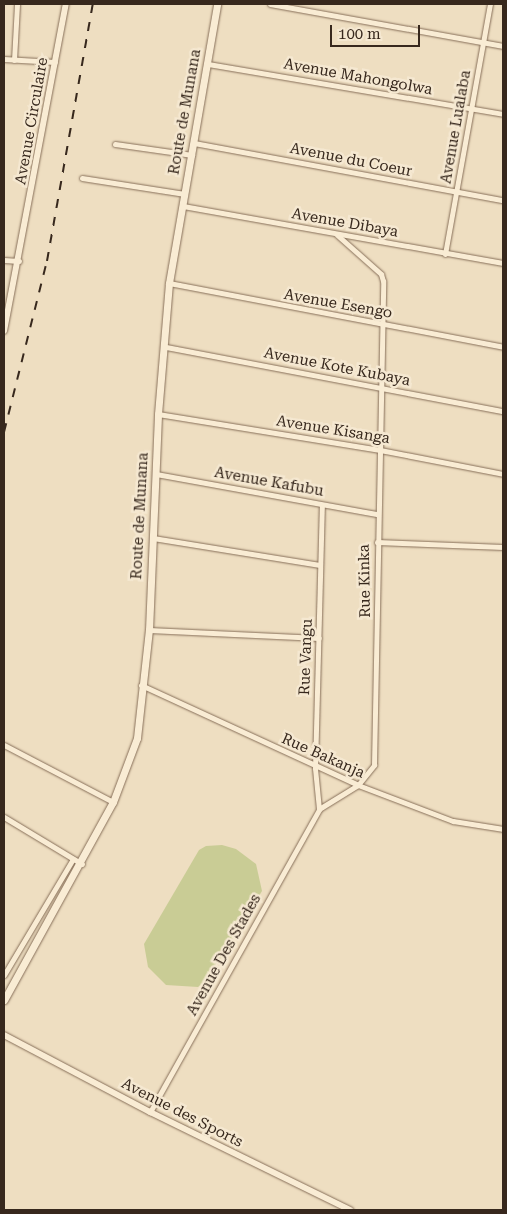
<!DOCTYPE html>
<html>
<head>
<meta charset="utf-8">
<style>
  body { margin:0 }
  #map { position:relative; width:507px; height:1214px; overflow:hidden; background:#eedec1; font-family:"Roboto Serif",serif }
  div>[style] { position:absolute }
  .green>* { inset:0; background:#c9cc95 }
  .roads { filter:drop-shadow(0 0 1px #876f59) drop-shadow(0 0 1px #876f59) }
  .minor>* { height:5px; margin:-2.5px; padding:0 2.5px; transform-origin:2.5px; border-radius:2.5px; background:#f9ecd4 }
  .tertiary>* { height:6px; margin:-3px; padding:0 3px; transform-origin:3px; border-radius:3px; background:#f9ecd4 }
  .secondary>* { height:7px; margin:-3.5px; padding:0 3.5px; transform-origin:3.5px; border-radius:3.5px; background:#f9ecd4 }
  .rail>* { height:2px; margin-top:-1px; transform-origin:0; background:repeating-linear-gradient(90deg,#37281d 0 9px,transparent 0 18px) }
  span { translate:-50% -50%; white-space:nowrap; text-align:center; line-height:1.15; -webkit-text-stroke:5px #f5e8d1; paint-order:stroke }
  .street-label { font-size:15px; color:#37281d }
  .frame { position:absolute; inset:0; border:5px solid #37281d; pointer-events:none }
  .scale { position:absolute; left:330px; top:25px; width:90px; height:22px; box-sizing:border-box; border:2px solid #37281d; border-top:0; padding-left:6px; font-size:15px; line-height:18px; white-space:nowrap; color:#37281d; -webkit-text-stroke:4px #f5e8d1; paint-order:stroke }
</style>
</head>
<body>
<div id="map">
  <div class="green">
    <i style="clip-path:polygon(222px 845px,236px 849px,256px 864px,262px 891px,207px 981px,198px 987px,166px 985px,148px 967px,144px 944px,199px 850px,206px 846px)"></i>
  </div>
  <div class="roads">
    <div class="minor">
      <i style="left:270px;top:4px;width:237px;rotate:10.2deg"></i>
      <i style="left:4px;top:59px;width:51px;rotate:3.4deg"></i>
      <i style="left:14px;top:60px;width:56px;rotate:-86.9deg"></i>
      <i style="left:208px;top:64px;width:299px;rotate:9.6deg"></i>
      <i style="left:194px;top:143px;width:314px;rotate:10.5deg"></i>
      <i style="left:115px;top:144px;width:78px;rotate:8.1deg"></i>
      <i style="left:82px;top:178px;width:104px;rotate:8.8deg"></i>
      <i style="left:183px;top:206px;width:325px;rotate:10.1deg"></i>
      <i style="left:445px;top:254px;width:254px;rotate:-79.8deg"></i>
      <i style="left:4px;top:260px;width:15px;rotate:4deg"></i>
      <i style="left:169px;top:283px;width:340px;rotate:10.8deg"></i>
      <i style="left:166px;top:347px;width:343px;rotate:10.8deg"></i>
      <i style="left:158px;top:414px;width:225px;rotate:9.2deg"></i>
      <i style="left:380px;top:450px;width:125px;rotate:11deg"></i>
      <i style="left:156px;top:474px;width:224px;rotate:10.3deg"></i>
      <i style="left:153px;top:538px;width:169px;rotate:9.2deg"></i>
      <i style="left:377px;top:542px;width:126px;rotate:2.3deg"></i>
      <i style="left:149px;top:630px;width:170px;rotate:2.7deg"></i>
      <i style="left:141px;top:685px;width:239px;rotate:24.7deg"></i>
      <i style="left:358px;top:785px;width:102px;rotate:20.8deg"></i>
      <i style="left:453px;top:821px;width:51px;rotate:9.1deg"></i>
      <i style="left:4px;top:745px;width:123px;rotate:27.6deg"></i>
      <i style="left:319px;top:809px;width:41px;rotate:-95.6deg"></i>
      <i style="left:315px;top:768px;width:263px;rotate:-88.5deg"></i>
      <i style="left:4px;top:817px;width:91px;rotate:31.1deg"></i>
      <i style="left:4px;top:975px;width:135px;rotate:-59.3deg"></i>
      <i style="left:150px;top:1112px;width:347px;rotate:-60.8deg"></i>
      <i style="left:319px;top:809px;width:46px;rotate:-31.6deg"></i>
      <i style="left:358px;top:785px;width:26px;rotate:-51deg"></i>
      <i style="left:374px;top:765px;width:484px;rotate:-88.9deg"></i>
      <i style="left:383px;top:281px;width:7px;rotate:-106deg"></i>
      <i style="left:381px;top:274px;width:59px;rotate:-138.4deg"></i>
    </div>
    <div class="tertiary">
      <i style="left:4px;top:331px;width:333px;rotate:-79.3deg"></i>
      <i style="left:4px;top:1035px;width:165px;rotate:27.8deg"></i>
      <i style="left:150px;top:1112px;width:223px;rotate:26.1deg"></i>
    </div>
    <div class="secondary">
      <i style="left:4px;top:1000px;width:226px;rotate:-61.2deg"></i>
      <i style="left:113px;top:802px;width:68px;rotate:-69.4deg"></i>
      <i style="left:137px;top:738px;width:109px;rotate:-83.7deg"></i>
      <i style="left:149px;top:630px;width:216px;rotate:-87.6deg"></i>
      <i style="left:158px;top:414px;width:131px;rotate:-85.2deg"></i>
      <i style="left:169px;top:283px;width:283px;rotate:-80.2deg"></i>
    </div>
  </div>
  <div class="rail">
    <i style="left:4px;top:432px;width:176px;rotate:-75.9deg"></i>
    <i style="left:47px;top:261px;width:261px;rotate:-79.9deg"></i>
  </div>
  <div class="street-label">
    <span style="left:358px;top:77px;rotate:10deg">Avenue Mahongolwa</span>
    <span style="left:185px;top:112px;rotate:-80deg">Route de Munana</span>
    <span style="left:32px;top:121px;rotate:-80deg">Avenue Circulaire</span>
    <span style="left:456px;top:127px;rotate:-80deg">Avenue Lualaba</span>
    <span style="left:351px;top:160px;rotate:11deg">Avenue du Coeur</span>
    <span style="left:345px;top:223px;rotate:10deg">Avenue Dibaya</span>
    <span style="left:338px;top:304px;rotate:10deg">Avenue Esengo</span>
    <span style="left:337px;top:367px;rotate:11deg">Avenue Kote Kubaya</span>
    <span style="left:333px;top:430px;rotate:9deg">Avenue Kisanga</span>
    <span style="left:269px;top:482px;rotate:10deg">Avenue Kafubu</span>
    <span style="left:140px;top:516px;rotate:-87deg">Route de Munana</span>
    <span style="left:365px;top:581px;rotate:-91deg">Rue Kinka</span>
    <span style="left:306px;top:657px;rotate:-88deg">Rue Vangu</span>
    <span style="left:323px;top:756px;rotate:24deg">Rue Bakanja</span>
    <span style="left:224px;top:955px;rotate:-61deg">Avenue Des Stades</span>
    <span style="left:182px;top:1113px;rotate:27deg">Avenue des Sports</span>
  </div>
  <div class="frame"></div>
  <div class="scale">100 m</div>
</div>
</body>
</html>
